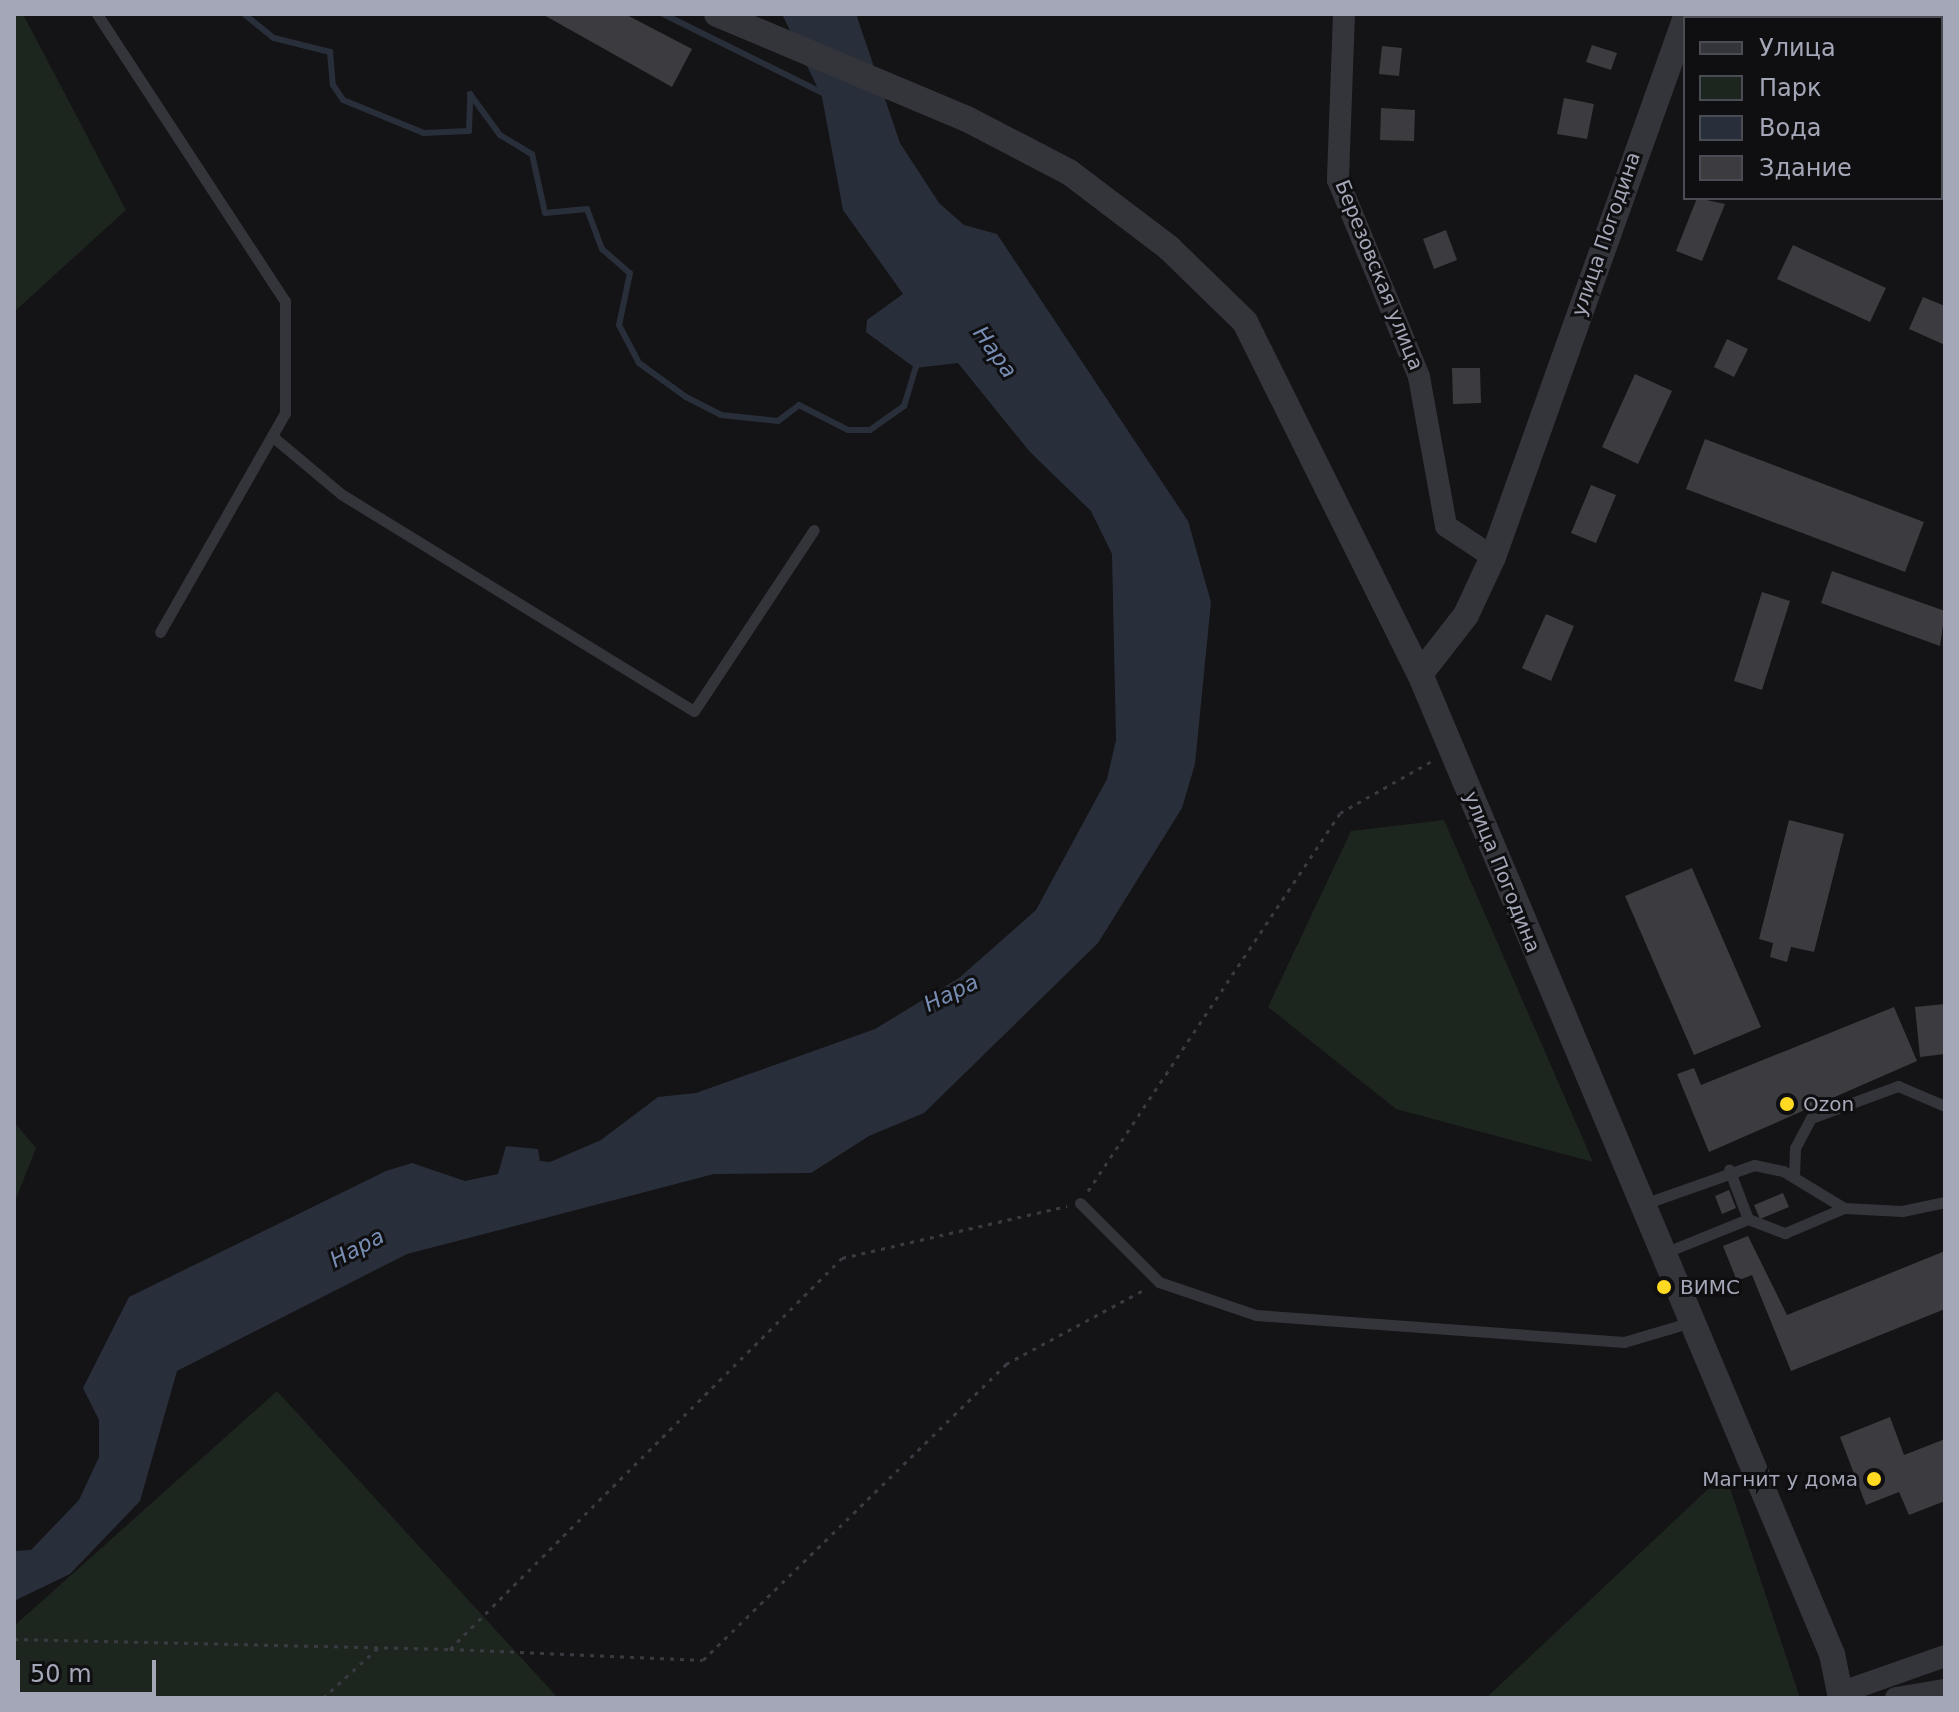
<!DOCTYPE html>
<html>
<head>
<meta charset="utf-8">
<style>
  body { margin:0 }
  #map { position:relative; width:1959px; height:1712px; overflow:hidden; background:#141315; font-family:"DejaVu Sans",sans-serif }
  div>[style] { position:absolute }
  .green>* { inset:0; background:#1d251f }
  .water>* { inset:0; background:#292f3a }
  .stream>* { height:6px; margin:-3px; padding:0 3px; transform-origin:3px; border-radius:3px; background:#292f3a }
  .building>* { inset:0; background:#3b3b40 }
  .path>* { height:3px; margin-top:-1.5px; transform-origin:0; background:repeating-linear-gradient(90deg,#3a3b42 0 4px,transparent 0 10px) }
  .service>* { height:11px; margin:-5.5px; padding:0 5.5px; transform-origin:5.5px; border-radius:5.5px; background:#34343b }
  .minor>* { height:22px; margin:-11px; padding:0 11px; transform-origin:11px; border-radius:11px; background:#34343b }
  .tertiary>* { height:26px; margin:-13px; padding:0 13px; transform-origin:13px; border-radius:13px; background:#34343b }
  .dots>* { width:22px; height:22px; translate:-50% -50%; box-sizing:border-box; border:4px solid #0f0e10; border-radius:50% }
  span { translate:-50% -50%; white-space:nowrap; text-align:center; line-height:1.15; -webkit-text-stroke:6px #0f0e10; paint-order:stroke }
  .street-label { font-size:20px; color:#a4a7b7 }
  .poi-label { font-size:20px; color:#a4a7b7 }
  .left { translate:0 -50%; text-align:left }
  .right { translate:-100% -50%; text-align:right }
  .water-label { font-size:22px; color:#788eb5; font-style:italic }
  .frame { position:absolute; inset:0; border:16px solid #a4a7b7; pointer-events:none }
  .legend { position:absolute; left:1683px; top:16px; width:260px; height:184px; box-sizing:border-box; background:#0f0e10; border:2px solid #4b4b53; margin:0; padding:10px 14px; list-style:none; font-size:24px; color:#a4a7b7 }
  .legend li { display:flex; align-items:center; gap:16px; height:40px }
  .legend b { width:40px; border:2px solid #4b4b53 }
  .scale { position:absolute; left:16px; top:1660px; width:140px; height:36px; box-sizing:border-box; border:4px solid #a4a7b7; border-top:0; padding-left:10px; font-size:24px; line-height:28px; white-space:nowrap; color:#a4a7b7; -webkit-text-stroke:6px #0f0e10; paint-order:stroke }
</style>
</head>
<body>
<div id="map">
  <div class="green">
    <i style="clip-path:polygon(14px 14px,23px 14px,126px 210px,14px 312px)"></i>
    <i style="clip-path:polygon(1444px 820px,1593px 1162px,1396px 1109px,1268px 1007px,1351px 831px)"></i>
    <i style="clip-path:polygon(14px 1122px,36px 1148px,14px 1204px)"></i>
    <i style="clip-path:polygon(277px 1391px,558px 1698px,14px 1698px,14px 1626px)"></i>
    <i style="clip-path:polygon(1725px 1473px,1800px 1698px,1486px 1698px)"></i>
  </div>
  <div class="water">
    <i style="clip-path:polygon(782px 14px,856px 14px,900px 143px,939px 203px,964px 225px,997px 234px,1188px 521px,1211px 602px,1195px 764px,1182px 808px,1098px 943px,924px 1113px,869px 1136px,811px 1173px,714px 1174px,407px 1254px,177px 1371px,140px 1501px,70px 1574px,14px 1601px,14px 1551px,31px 1550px,79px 1500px,99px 1457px,99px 1420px,83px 1388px,129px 1297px,386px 1171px,412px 1163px,465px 1181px,498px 1174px,506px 1146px,538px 1149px,540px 1161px,550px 1162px,601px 1140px,658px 1097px,696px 1093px,875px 1029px,959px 978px,1036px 910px,1107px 779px,1116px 740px,1112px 554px,1091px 511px,1030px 452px,958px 363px,915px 368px,866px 332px,867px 320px,903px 294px,843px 210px,822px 97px)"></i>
  </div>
  <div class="stream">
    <i style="left:244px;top:14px;width:38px;rotate:39deg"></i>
    <i style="left:274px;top:38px;width:58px;rotate:14deg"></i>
    <i style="left:330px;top:52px;width:33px;rotate:85deg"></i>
    <i style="left:333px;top:85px;width:18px;rotate:56deg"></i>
    <i style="left:343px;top:100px;width:87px;rotate:22.2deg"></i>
    <i style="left:424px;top:133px;width:45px;rotate:-2.5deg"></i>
    <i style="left:469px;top:131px;width:37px;rotate:-88deg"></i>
    <i style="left:470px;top:94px;width:51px;rotate:53.8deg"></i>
    <i style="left:500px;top:135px;width:37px;rotate:31deg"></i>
    <i style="left:532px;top:154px;width:60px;rotate:77.6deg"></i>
    <i style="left:545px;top:213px;width:42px;rotate:-5.4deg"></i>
    <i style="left:587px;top:209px;width:43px;rotate:69.4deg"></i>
    <i style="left:602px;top:249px;width:37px;rotate:41deg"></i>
    <i style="left:630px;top:273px;width:53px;rotate:101.9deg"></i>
    <i style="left:619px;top:325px;width:43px;rotate:62.2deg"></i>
    <i style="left:639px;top:363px;width:58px;rotate:35.9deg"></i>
    <i style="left:686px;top:397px;width:39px;rotate:27deg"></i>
    <i style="left:721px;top:415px;width:57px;rotate:6deg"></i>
    <i style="left:778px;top:421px;width:26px;rotate:-37deg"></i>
    <i style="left:799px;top:405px;width:55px;rotate:27deg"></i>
    <i style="left:848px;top:430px;width:22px"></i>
    <i style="left:870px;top:430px;width:42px;rotate:-35.2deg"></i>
    <i style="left:904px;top:406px;width:48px;rotate:-73.1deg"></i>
    <i style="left:663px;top:14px;width:181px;rotate:26.3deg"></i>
  </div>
  <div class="building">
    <i style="clip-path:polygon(542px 14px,625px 14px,692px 49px,672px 87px)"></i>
    <i style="clip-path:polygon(1592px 45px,1617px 53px,1611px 70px,1586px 62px)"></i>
    <i style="clip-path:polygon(1382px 46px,1402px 48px,1399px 76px,1379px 74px)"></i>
    <i style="clip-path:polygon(1564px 98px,1594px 104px,1587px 139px,1557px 134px)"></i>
    <i style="clip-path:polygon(1381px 108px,1415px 110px,1414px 141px,1380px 140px)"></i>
    <i style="clip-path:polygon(1697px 198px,1725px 204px,1702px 261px,1676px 251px)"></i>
    <i style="clip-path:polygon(1446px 230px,1457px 260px,1434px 269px,1423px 239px)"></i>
    <i style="clip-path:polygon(1793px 245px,1886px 288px,1870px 322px,1777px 279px)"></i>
    <i style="clip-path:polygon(1923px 297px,1945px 306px,1945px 345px,1909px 329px)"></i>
    <i style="clip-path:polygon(1727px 339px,1748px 349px,1734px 377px,1714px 367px)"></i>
    <i style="clip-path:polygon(1452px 368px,1480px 368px,1481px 403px,1453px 404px)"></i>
    <i style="clip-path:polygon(1635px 374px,1672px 391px,1638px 464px,1602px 447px)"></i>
    <i style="clip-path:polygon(1705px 439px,1924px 522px,1905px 572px,1686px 489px)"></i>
    <i style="clip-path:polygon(1591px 485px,1616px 495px,1596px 543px,1571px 533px)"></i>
    <i style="clip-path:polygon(1832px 571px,1945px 611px,1940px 646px,1821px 603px)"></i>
    <i style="clip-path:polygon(1762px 592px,1790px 601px,1762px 690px,1734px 681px)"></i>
    <i style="clip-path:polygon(1546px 614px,1574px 626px,1551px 681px,1522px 668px)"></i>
    <i style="clip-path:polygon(1789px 820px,1844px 834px,1814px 952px,1791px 947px,1787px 962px,1770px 957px,1773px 943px,1759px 939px)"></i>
    <i style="clip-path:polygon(1692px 868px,1761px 1027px,1694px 1055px,1625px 896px)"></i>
    <i style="clip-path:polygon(1945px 1004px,1945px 1054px,1920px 1057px,1915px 1007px)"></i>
    <i style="clip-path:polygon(1894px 1007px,1917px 1061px,1709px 1152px,1677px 1074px,1694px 1068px,1701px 1085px)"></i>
    <i style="clip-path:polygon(1729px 1190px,1736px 1208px,1722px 1214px,1715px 1196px)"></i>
    <i style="clip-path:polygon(1783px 1193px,1789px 1207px,1760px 1219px,1754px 1205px)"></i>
    <i style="clip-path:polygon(1748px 1236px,1787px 1315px,1945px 1251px,1945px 1309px,1791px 1371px,1752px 1275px,1737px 1281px,1723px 1246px)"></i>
    <i style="clip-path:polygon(1890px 1417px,1904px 1455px,1945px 1439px,1945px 1501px,1909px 1515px,1899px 1492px,1866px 1505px,1840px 1437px)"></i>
  </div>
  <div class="path">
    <i style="left:1088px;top:1191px;width:454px;rotate:-56.3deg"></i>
    <i style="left:1340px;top:813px;width:106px;rotate:-29.5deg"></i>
    <i style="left:14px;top:1639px;width:436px;rotate:1.3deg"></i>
    <i style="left:450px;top:1649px;width:554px;rotate:-44.93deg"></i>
    <i style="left:842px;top:1258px;width:231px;rotate:-13deg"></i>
    <i style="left:450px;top:1649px;width:253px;rotate:2.5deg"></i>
    <i style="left:703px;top:1660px;width:424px;rotate:-44.3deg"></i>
    <i style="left:1006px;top:1364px;width:158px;rotate:-28.3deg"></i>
    <i style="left:323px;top:1698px;width:74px;rotate:-42.3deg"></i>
  </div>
  <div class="service">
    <i style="left:97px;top:14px;width:343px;rotate:56.8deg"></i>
    <i style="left:285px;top:301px;width:112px;rotate:90deg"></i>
    <i style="left:285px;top:413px;width:252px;rotate:119.7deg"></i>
    <i style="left:272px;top:436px;width:90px;rotate:40deg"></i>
    <i style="left:341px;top:494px;width:414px;rotate:31.6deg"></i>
    <i style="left:694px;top:711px;width:217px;rotate:-56.5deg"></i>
    <i style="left:1794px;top:1177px;width:29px;rotate:-88deg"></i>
    <i style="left:1795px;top:1148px;width:34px;rotate:-62deg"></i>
    <i style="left:1811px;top:1118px;width:93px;rotate:-20.2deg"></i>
    <i style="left:1898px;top:1086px;width:51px;rotate:23.1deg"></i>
    <i style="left:1080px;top:1203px;width:112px;rotate:45deg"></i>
    <i style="left:1159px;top:1282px;width:102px;rotate:18.8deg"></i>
    <i style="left:1256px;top:1315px;width:369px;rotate:4.2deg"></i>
    <i style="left:1624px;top:1342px;width:67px;rotate:-16.5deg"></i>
    <i style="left:1644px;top:1204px;width:117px;rotate:-19.5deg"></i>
    <i style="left:1754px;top:1165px;width:30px;rotate:12deg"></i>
    <i style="left:1783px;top:1171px;width:71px;rotate:31.2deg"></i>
    <i style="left:1844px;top:1208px;width:58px;rotate:3deg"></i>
    <i style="left:1902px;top:1211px;width:44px;rotate:-11.8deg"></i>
    <i style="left:1748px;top:1219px;width:40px;rotate:21deg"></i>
    <i style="left:1785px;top:1233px;width:64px;rotate:-23deg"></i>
    <i style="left:1664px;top:1253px;width:91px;rotate:-22deg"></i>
    <i style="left:1748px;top:1219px;width:53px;rotate:-110.8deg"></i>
  </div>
  <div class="minor">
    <i style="left:1344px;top:14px;width:166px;rotate:92.1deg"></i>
    <i style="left:1338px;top:180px;width:213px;rotate:67.6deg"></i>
    <i style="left:1419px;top:377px;width:151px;rotate:79.7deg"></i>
    <i style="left:1446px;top:526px;width:56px;rotate:33.4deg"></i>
    <i style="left:1941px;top:185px;width:5px;rotate:37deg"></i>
    <i style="left:1840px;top:1693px;width:111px;rotate:-19.4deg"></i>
    <i style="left:1896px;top:1698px;width:50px;rotate:-9.3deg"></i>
  </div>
  <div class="tertiary">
    <i style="left:717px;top:14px;width:271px;rotate:22.8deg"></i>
    <i style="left:967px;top:119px;width:115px;rotate:27.5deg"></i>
    <i style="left:1069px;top:172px;width:126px;rotate:37.2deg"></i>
    <i style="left:1169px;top:248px;width:106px;rotate:44.2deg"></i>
    <i style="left:1245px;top:322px;width:393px;rotate:63.6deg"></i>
    <i style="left:1687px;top:14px;width:577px;rotate:109.66deg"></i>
    <i style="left:1493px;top:557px;width:64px;rotate:115deg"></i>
    <i style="left:1466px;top:615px;width:75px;rotate:127.9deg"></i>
    <i style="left:1420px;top:674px;width:1063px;rotate:67.2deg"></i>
    <i style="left:1832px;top:1654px;width:45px;rotate:78.4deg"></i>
  </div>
  <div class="dots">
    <i style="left:1787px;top:1104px;background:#ffd922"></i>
    <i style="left:1664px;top:1287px;background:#ffd922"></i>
    <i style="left:1874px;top:1479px;background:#ffd922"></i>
  </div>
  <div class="street-label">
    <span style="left:1606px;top:234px;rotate:-71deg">улица Погодина</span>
    <span style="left:1379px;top:275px;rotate:68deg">Березовская улица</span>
    <span style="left:1502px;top:872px;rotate:68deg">улица Погодина</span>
  </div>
  <div class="poi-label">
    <span class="left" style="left:1803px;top:1104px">Ozon</span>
    <span class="left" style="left:1680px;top:1287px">ВИМС</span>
    <span class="right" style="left:1858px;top:1479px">Магнит у дома</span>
  </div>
  <div class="water-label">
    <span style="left:995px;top:352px;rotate:54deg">Нара</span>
    <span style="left:951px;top:993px;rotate:-26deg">Нара</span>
    <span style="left:357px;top:1248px;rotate:-28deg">Нара</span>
  </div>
  <div class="frame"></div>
  <ul class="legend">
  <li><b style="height:10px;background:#34343b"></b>Улица</li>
  <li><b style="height:22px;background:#1d251f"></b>Парк</li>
  <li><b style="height:22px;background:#292f3a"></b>Вода</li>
  <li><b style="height:22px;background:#3b3b40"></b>Здание</li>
  </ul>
  <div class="scale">50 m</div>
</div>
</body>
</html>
